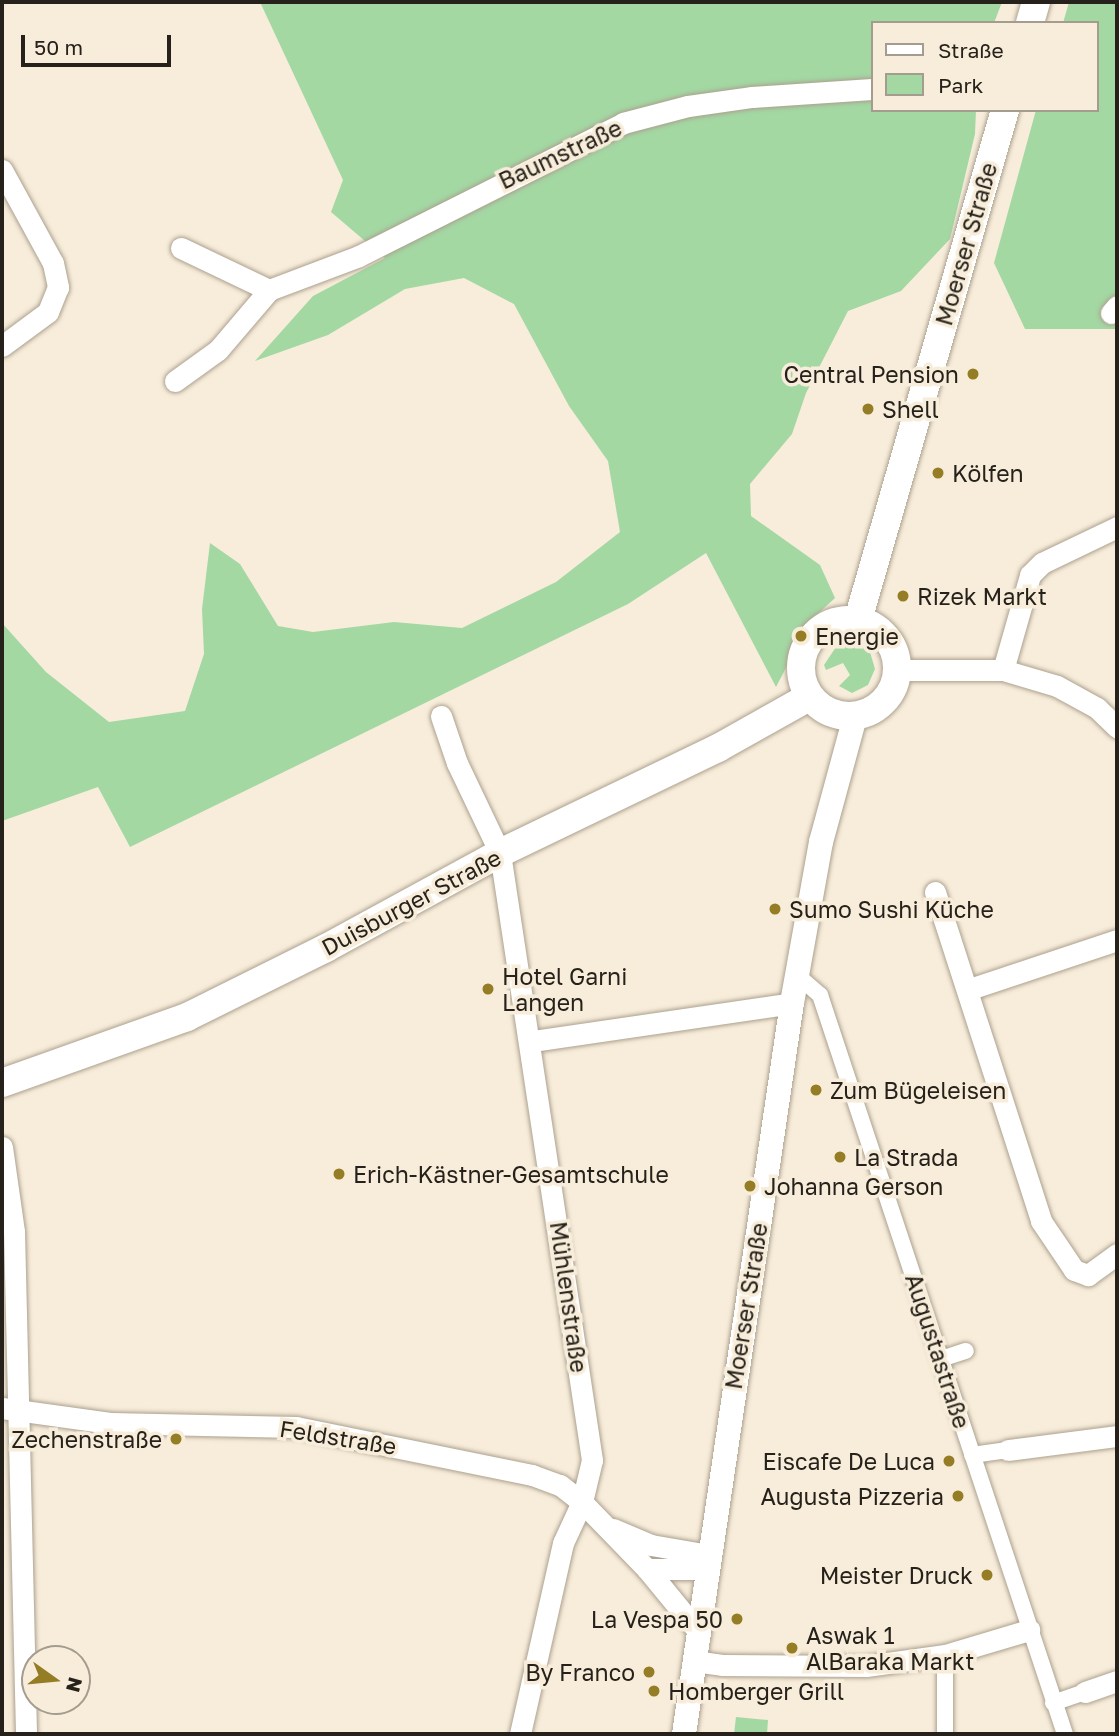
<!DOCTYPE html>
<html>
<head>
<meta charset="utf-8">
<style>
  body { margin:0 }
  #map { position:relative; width:1119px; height:1736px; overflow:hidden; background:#f8edda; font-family:"Golos Text",sans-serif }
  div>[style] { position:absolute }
  .green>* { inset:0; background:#a3d8a3 }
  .roads { filter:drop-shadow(0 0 2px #aca18f) drop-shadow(0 0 2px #aca18f) }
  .pedestrian>* { height:16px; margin:-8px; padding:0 8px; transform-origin:8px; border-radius:8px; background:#fff }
  .minor>* { height:21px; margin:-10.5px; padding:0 10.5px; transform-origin:10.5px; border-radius:10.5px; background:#fff }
  .tertiary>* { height:24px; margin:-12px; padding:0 12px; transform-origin:12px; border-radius:12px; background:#fff }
  .secondary>* { height:28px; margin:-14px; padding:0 14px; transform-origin:14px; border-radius:14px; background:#fff }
  .secondary>.ring { margin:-14px; padding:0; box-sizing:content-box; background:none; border:28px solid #fff; border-radius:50% }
  .dots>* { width:19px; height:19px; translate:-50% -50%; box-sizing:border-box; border:4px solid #f8edda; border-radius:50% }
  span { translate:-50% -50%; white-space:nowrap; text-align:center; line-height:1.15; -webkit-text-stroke:7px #f8edda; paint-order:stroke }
  .street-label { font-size:23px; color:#26221b }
  .poi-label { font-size:23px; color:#26221b }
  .right { translate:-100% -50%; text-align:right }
  .left { translate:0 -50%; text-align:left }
  .frame { position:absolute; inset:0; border:4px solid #26221b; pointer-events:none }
  .legend { position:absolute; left:871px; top:21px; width:228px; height:91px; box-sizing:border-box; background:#f8edda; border:2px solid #a49c8e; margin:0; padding:9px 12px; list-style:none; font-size:21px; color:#26221b }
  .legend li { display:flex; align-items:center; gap:14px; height:35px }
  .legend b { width:35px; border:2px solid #a49c8e }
  .north { position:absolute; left:21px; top:1645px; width:70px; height:70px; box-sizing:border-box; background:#f8edda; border:2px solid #a49c8e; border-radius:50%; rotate:105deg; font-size:19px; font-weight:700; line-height:28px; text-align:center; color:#26221b }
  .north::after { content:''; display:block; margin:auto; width:24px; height:32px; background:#947d24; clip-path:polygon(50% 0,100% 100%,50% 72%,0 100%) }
  .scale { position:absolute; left:21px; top:35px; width:150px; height:32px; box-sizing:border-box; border:4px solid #26221b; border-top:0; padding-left:9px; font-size:21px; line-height:24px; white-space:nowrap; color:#26221b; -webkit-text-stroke:5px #f8edda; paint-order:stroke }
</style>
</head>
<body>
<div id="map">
  <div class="green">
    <i style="clip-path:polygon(260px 2px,1002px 2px,994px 23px,872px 23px,872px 110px,976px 110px,975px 134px,950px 239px,901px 291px,848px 311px,806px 393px,792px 434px,750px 484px,751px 516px,820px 565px,835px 598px,811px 620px,776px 687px,706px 553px,628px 604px,130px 847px,98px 787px,2px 821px,2px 623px,46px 672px,109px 722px,185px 711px,204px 654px,202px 609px,210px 543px,240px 564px,278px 626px,313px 632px,394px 622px,462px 628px,556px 582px,620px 532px,608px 461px,569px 406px,514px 304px,464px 278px,405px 289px,328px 335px,255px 361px,313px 296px,385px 258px,331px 212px,343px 180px)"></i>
    <i style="clip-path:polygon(1069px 2px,1117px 2px,1117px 329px,1025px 329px,994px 263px,1036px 110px,1096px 110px,1096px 23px,1063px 23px)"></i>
    <i style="clip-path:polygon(856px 642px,870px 652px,875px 669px,868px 685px,852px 693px,839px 686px,850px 675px,843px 663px,826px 670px,824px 665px,838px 644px)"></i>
    <i style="clip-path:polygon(736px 1717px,768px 1720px,767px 1734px,734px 1734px)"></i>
  </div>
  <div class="roads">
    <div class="pedestrian">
      <i style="left:798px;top:976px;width:29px;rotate:41deg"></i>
      <i style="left:820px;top:995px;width:779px;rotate:71.66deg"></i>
      <i style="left:941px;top:1359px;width:26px;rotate:-18deg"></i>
      <i style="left:972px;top:1455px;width:36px;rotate:-8deg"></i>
      <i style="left:945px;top:1655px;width:79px;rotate:90deg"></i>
      <i style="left:1053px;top:1703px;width:34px;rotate:-19deg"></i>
    </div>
    <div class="minor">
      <i style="left:2px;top:170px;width:106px;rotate:61.3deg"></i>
      <i style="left:53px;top:263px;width:25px;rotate:78deg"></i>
      <i style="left:58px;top:287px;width:27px;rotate:112deg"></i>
      <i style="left:48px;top:312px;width:57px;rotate:143.5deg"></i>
      <i style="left:181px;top:248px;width:98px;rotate:25.5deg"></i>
      <i style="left:269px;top:290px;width:96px;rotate:-20.7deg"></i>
      <i style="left:359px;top:256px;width:296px;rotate:-26.7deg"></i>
      <i style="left:623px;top:123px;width:67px;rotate:-14.7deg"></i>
      <i style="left:688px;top:106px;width:65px;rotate:-8deg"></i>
      <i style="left:752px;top:97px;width:120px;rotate:-3.8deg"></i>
      <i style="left:1111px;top:313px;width:9px;rotate:-49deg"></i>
      <i style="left:175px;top:381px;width:53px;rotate:-35.8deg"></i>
      <i style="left:218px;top:350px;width:79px;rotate:-49.6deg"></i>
      <i style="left:898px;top:670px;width:105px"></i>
      <i style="left:1003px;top:670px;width:56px;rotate:16.5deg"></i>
      <i style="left:1057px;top:686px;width:46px;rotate:28.8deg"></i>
      <i style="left:1097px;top:708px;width:28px;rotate:44deg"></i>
      <i style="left:1003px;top:670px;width:99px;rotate:-74.1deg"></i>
      <i style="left:1030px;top:575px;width:17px;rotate:-45deg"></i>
      <i style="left:1042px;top:563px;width:83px;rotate:-25.6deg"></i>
      <i style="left:441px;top:716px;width:50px;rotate:71.2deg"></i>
      <i style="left:457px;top:763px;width:100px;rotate:64.5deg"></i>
      <i style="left:500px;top:853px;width:614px;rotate:81.38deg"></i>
      <i style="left:592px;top:1460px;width:43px;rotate:103.4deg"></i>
      <i style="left:582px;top:1502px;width:45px;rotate:114.9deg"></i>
      <i style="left:563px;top:1543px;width:196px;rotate:102.7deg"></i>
      <i style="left:935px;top:892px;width:346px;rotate:72.1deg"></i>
      <i style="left:1041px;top:1221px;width:59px;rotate:56deg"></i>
      <i style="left:1074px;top:1270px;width:15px;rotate:20deg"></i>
      <i style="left:1088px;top:1275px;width:36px;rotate:-36deg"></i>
      <i style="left:967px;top:990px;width:158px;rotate:-18.4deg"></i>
      <i style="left:532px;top:1041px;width:263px;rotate:-8.3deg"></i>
      <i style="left:2px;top:1147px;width:85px;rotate:81.9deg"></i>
      <i style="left:14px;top:1231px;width:503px;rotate:88.63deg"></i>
      <i style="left:2px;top:1408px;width:109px;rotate:7.9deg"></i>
      <i style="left:110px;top:1423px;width:186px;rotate:1.2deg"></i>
      <i style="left:296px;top:1427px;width:241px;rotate:11.5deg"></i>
      <i style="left:532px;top:1475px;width:30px;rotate:20deg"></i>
      <i style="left:560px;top:1485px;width:28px;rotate:38deg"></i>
      <i style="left:582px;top:1502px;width:93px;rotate:45.9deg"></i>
      <i style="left:647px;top:1569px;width:60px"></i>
      <i style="left:1008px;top:1450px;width:110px;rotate:-7.3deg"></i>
      <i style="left:613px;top:1529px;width:41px;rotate:22.8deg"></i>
      <i style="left:651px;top:1545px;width:59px;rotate:9.8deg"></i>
      <i style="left:647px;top:1569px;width:80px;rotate:50.6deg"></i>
      <i style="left:694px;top:1661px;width:28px;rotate:8deg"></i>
      <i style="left:722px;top:1665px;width:144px;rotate:0.4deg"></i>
      <i style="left:866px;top:1666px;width:80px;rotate:-7.9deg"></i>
      <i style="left:945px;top:1655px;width:88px;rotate:-16.6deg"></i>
      <i style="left:1085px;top:1692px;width:34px;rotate:-19deg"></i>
    </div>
    <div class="tertiary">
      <i style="left:684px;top:1734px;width:739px;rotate:-81.6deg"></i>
      <i style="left:792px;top:1003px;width:164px;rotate:-79.8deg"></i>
      <i style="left:821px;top:842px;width:130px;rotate:-74.8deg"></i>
    </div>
    <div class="secondary">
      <i style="left:1030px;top:23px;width:22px;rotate:-74deg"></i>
      <i class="ring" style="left:801px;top:620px;width:68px;height:68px"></i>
      <i style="left:858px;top:620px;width:531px;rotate:-73.92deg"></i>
      <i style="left:2px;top:1083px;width:196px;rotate:-19.6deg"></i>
      <i style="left:187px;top:1017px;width:155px;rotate:-26.4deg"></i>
      <i style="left:326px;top:948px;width:198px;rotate:-28.6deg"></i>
      <i style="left:500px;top:853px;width:242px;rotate:-25.7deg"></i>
      <i style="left:718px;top:748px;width:104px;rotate:-29.3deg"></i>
    </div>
  </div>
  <div class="dots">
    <i style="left:973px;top:374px;background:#947d24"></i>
    <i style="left:868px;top:409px;background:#947d24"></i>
    <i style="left:938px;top:473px;background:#947d24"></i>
    <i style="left:903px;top:596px;background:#947d24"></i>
    <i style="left:801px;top:636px;background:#947d24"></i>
    <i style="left:775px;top:909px;background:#947d24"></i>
    <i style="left:488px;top:989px;background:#947d24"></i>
    <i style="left:816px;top:1090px;background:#947d24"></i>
    <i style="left:840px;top:1157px;background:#947d24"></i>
    <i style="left:339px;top:1174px;background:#947d24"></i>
    <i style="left:750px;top:1186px;background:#947d24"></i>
    <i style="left:176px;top:1439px;background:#947d24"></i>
    <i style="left:949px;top:1461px;background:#947d24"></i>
    <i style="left:958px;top:1496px;background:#947d24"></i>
    <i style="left:987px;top:1575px;background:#947d24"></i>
    <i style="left:737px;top:1619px;background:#947d24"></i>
    <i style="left:792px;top:1648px;background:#947d24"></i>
    <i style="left:649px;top:1672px;background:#947d24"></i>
    <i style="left:654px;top:1691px;background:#947d24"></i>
  </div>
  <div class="street-label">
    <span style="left:560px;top:154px;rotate:-25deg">Baumstraße</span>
    <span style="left:966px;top:244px;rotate:-74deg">Moerser Straße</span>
    <span style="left:411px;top:902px;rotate:-28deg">Duisburger Straße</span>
    <span style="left:569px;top:1297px;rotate:82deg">Mühlenstraße</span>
    <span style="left:746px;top:1306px;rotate:-81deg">Moerser Straße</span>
    <span style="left:938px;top:1351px;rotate:72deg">Augustastraße</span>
    <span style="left:338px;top:1437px;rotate:9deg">Feldstraße</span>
  </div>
  <div class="poi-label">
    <span class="right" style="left:959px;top:374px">Central Pension</span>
    <span class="left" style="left:882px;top:409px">Shell</span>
    <span class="left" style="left:952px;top:473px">Kölfen</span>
    <span class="left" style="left:917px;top:596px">Rizek Markt</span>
    <span class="left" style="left:815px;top:636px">Energie</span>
    <span class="left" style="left:789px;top:909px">Sumo Sushi Küche</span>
    <span class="left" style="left:502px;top:989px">Hotel Garni<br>Langen</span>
    <span class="left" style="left:830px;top:1090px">Zum Bügeleisen</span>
    <span class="left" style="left:854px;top:1157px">La Strada</span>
    <span class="left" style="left:353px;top:1174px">Erich-Kästner-Gesamtschule</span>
    <span class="left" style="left:764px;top:1186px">Johanna Gerson</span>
    <span class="right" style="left:162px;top:1439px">Zechenstraße</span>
    <span class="right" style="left:935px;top:1461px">Eiscafe De Luca</span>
    <span class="right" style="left:944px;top:1496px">Augusta Pizzeria</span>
    <span class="right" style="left:973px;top:1575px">Meister Druck</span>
    <span class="right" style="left:723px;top:1619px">La Vespa 50</span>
    <span class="left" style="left:806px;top:1648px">Aswak 1<br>AlBaraka Markt</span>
    <span class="right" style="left:635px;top:1672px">By Franco</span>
    <span class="left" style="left:668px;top:1691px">Homberger Grill</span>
  </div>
  <div class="frame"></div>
  <ul class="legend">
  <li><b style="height:9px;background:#fff"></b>Straße</li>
  <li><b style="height:19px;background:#a3d8a3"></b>Park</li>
  </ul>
  <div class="north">N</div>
  <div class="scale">50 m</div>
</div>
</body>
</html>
